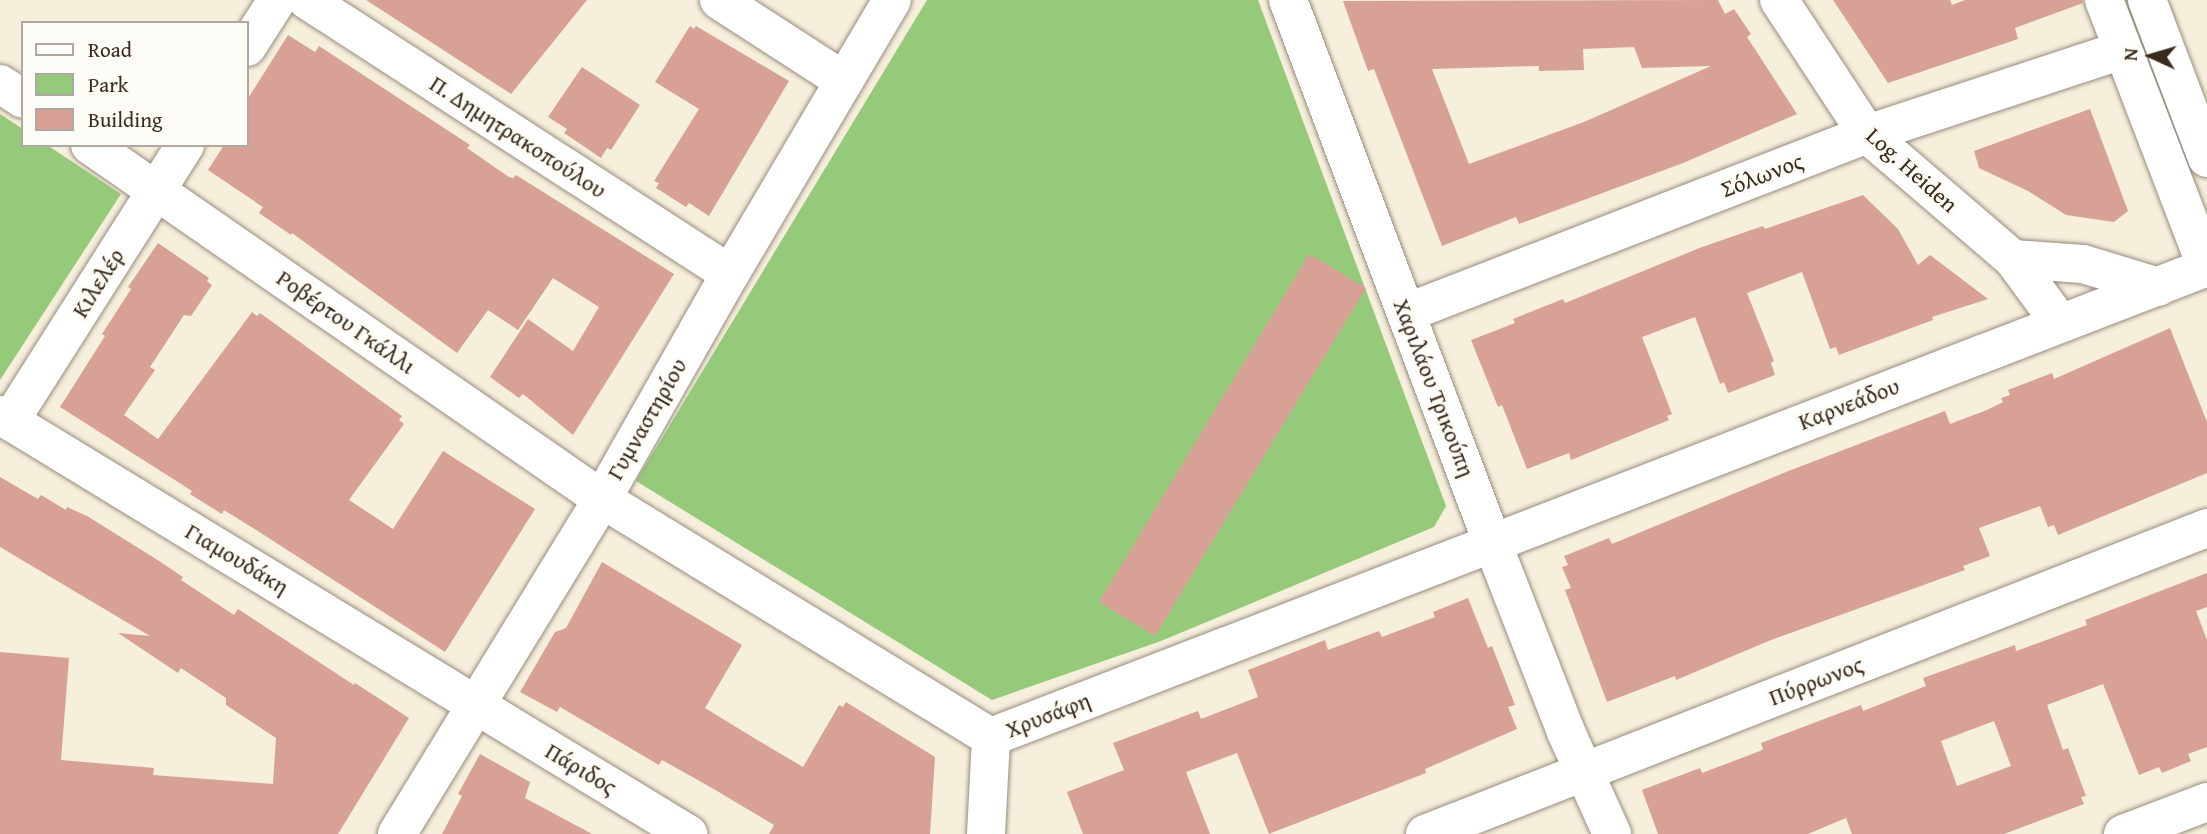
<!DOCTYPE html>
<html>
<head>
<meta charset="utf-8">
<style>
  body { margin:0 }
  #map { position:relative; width:2207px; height:834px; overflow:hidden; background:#f6efdc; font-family:"Gentium Book Plus",serif }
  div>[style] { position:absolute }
  .green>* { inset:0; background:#96ca7b }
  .building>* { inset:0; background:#d7a295 }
  .roads { filter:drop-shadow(0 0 2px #988c7d) drop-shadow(0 0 2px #988c7d) }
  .minor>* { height:38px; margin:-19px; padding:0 19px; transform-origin:19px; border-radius:19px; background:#fff }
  span { translate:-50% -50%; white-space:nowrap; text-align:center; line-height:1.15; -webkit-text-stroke:7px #fdfcf7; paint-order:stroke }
  .street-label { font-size:23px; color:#3b2a1e }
  .legend { position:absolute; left:21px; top:21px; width:228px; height:126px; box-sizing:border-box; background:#fdfcf7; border:2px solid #afa8a0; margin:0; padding:9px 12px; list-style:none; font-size:21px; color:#3b2a1e }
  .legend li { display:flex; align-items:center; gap:14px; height:35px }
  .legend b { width:35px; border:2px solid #afa8a0 }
  .north { position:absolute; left:2116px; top:21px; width:70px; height:70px; -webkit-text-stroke:5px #fdfcf7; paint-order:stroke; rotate:274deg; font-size:19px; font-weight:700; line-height:28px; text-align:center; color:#3b2a1e }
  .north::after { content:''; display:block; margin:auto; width:24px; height:32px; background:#3b2a1e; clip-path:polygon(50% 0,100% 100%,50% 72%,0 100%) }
</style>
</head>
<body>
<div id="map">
  <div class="green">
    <i style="clip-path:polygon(927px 0,1258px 0,1446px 506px,1434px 527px,1161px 641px,992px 700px,636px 481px)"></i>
    <i style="clip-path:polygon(0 114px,23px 129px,23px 145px,47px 145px,121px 194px,0 380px)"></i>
  </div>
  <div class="building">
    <i style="clip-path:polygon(366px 0,587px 0,511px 94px)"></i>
    <i style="clip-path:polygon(evenodd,1718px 0,1725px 14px,1734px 9px,1751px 34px,1747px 37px,1797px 114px,1683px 163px,1519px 224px,1516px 217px,1442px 246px,1374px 69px,1368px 71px,1343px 1px,1718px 0,1634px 47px,1642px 68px,1711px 66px,1584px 122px,1469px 164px,1432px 69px,1539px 66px,1539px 71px,1584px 70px,1583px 49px,1634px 47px)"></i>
    <i style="clip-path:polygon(1833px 0,1950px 0,1952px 5px,1965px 0,2082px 0,2083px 3px,2015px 28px,2018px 39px,1888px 83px)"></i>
    <i style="clip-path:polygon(690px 26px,694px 29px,696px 26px,789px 81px,709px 216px,689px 203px,686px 207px,656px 188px,659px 183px,654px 181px,699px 109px,655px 82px)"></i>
    <i style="clip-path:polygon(288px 35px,315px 52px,319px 46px,470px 145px,467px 148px,509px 177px,513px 178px,516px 175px,674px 274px,573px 435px,523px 394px,519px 398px,490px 377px,528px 319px,573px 351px,599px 307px,553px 278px,518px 330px,488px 310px,457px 353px,292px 233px,291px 235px,259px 213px,263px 207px,208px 170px,224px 145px,247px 145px,247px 100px)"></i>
    <i style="clip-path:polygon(582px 67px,640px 105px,611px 150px,607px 148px,601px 158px,564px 133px,567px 129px,548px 117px)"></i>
    <i style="clip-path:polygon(2090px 109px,2128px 211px,2114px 222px,2066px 215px,2028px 191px,1979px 168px,1974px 151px)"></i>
    <i style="clip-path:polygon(1863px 195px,1898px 229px,1918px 265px,1930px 255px,1988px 299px,1932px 317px,1933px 320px,1839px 355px,1836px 347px,1830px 349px,1802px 272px,1747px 293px,1774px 361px,1771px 363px,1775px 375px,1728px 393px,1724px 382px,1720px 384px,1695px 317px,1642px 337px,1672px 414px,1667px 416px,1669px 420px,1571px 460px,1569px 453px,1527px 469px,1502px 405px,1498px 407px,1471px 340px,1515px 323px,1513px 319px,1563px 299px,1565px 303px,1702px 247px,1763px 226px,1765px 229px)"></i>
    <i style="clip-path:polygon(158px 243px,209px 278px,207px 281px,212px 285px,191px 316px,184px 315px,150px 367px,155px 370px,124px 415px,158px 439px,252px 312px,257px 316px,260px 313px,402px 416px,399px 420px,404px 424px,349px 500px,393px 529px,443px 451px,535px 509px,445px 652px,264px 535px,224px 510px,222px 514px,190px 494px,192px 491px,60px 407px,105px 336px,102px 334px,131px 289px,128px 287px)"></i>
    <i style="clip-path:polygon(1309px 254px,1366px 288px,1155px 636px,1099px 602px)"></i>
    <i style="clip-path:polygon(2170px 328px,2207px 422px,2207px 473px,2058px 535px,2054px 525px,2048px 527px,2040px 506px,1979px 528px,1990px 556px,1963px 566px,1965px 570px,1771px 640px,1676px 680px,1675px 676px,1607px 702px,1565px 590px,1571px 588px,1562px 567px,1568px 565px,1564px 556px,1609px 538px,1612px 544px,1786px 472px,1945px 411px,1950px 424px,1987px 410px,2003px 402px,2001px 398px,2010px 395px,2008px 390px,2052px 373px,2054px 379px)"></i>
    <i style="clip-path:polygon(0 477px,38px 499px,41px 495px,66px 510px,67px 507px,87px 516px,156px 559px,183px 577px,181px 580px,234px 615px,238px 609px,354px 685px,355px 683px,409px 718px,338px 834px,0 834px,0 652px,69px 658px,61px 760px,154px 768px,153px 775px,273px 784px,276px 738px,226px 705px,226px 698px,181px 668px,178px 673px,118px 633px,150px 636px,0 547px)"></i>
    <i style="clip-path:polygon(602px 562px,742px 645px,705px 708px,754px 738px,803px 767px,839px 705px,843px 707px,846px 702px,935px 757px,930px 834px,769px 834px,774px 825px,712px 788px,662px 760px,659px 765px,560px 707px,557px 712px,520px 692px,555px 632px,566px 628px)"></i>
    <i style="clip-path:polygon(evenodd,2207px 573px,2207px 607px,2196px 611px,2207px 640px,2207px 747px,2188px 754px,2191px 761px,2162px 773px,2159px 767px,2139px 775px,2103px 684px,2047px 705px,2063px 750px,2068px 748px,2086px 796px,2081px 797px,2084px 804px,2004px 834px,1852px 834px,1846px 818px,1808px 834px,1658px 834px,1642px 790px,1700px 768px,1702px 773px,1760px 751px,1763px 749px,1761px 743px,1861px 705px,1863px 711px,1926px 686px,1923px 678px,2015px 645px,2016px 651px,2087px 625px,2085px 620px,2207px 573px,1994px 721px,2011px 766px,1957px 786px,1941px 741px,1994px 721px)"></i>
    <i style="clip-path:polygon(1468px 598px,1488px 648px,1492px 646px,1515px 705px,1508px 707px,1517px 729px,1425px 769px,1426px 773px,1269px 834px,1237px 753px,1186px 772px,1210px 834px,1083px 834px,1067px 792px,1124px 770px,1113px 743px,1198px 711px,1201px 719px,1258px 697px,1248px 670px,1325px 640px,1328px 650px,1379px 631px,1382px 637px,1435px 617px,1433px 612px)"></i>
    <i style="clip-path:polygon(480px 754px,530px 782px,525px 798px,592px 834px,442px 834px,462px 796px,458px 794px)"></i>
  </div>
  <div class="roads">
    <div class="minor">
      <i style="left:307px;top:0;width:504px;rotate:32.93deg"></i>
      <i style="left:719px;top:0;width:149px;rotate:32.9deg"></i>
      <i style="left:1288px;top:0;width:579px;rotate:69.37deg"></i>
      <i style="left:1492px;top:542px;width:204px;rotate:68.7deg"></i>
      <i style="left:1566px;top:732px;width:112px;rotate:65.7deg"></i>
      <i style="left:1779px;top:0;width:160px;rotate:56.7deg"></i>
      <i style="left:1867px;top:134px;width:192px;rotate:40.6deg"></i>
      <i style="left:2013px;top:259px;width:70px;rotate:4.1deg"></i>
      <i style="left:2083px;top:264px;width:79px;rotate:16.8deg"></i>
      <i style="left:2104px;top:0;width:288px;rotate:69deg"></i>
      <i style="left:2147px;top:0;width:169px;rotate:69.2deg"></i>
      <i style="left:247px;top:47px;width:56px;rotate:-57.4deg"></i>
      <i style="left:0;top:84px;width:27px;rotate:33deg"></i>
      <i style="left:90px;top:145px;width:622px;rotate:34.66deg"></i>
      <i style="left:602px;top:499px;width:456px;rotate:31.5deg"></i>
      <i style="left:2013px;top:259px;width:79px;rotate:53.7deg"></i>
      <i style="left:1406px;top:313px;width:495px;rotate:-21.2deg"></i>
      <i style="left:1867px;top:134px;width:269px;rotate:-18.2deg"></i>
      <i style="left:0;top:415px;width:806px;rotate:31.34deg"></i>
      <i style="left:10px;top:421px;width:327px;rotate:-57.6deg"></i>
      <i style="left:991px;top:737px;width:1304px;rotate:-21.13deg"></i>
      <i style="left:397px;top:834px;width:393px;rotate:-58.5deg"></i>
      <i style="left:602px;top:499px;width:259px;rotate:-60.4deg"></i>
      <i style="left:730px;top:274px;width:318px;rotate:-59.4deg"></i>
      <i style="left:986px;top:834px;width:97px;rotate:-87deg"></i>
      <i style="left:1425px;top:834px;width:840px;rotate:-21.37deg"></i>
      <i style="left:2123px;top:834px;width:90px;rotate:-20.9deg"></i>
    </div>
  </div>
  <div class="street-label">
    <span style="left:518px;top:137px;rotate:33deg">Π. Δημητρακοπούλου</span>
    <span style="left:1912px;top:170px;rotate:42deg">Log. Heiden</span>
    <span style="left:1762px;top:175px;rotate:-21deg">Σόλωνος</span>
    <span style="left:98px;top:283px;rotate:-58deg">Κιλελέρ</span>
    <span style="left:346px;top:322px;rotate:35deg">Ροβέρτου Γκάλλι</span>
    <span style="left:1434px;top:388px;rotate:69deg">Χαριλάου Τρικούπη</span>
    <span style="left:1849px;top:404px;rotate:-21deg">Καρνεάδου</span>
    <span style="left:647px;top:419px;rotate:-60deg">Γυμναστηρίου</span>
    <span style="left:237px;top:559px;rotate:31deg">Γιαμουδάκη</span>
    <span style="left:1816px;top:681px;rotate:-21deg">Πύρρωνος</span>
    <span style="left:1048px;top:715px;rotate:-21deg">Χρυσάφη</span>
    <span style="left:581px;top:769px;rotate:31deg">Πάριδος</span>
  </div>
  <ul class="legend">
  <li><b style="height:9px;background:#fff"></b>Road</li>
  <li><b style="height:19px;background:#96ca7b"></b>Park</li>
  <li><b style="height:19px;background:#d7a295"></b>Building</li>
  </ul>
  <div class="north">N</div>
</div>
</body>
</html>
